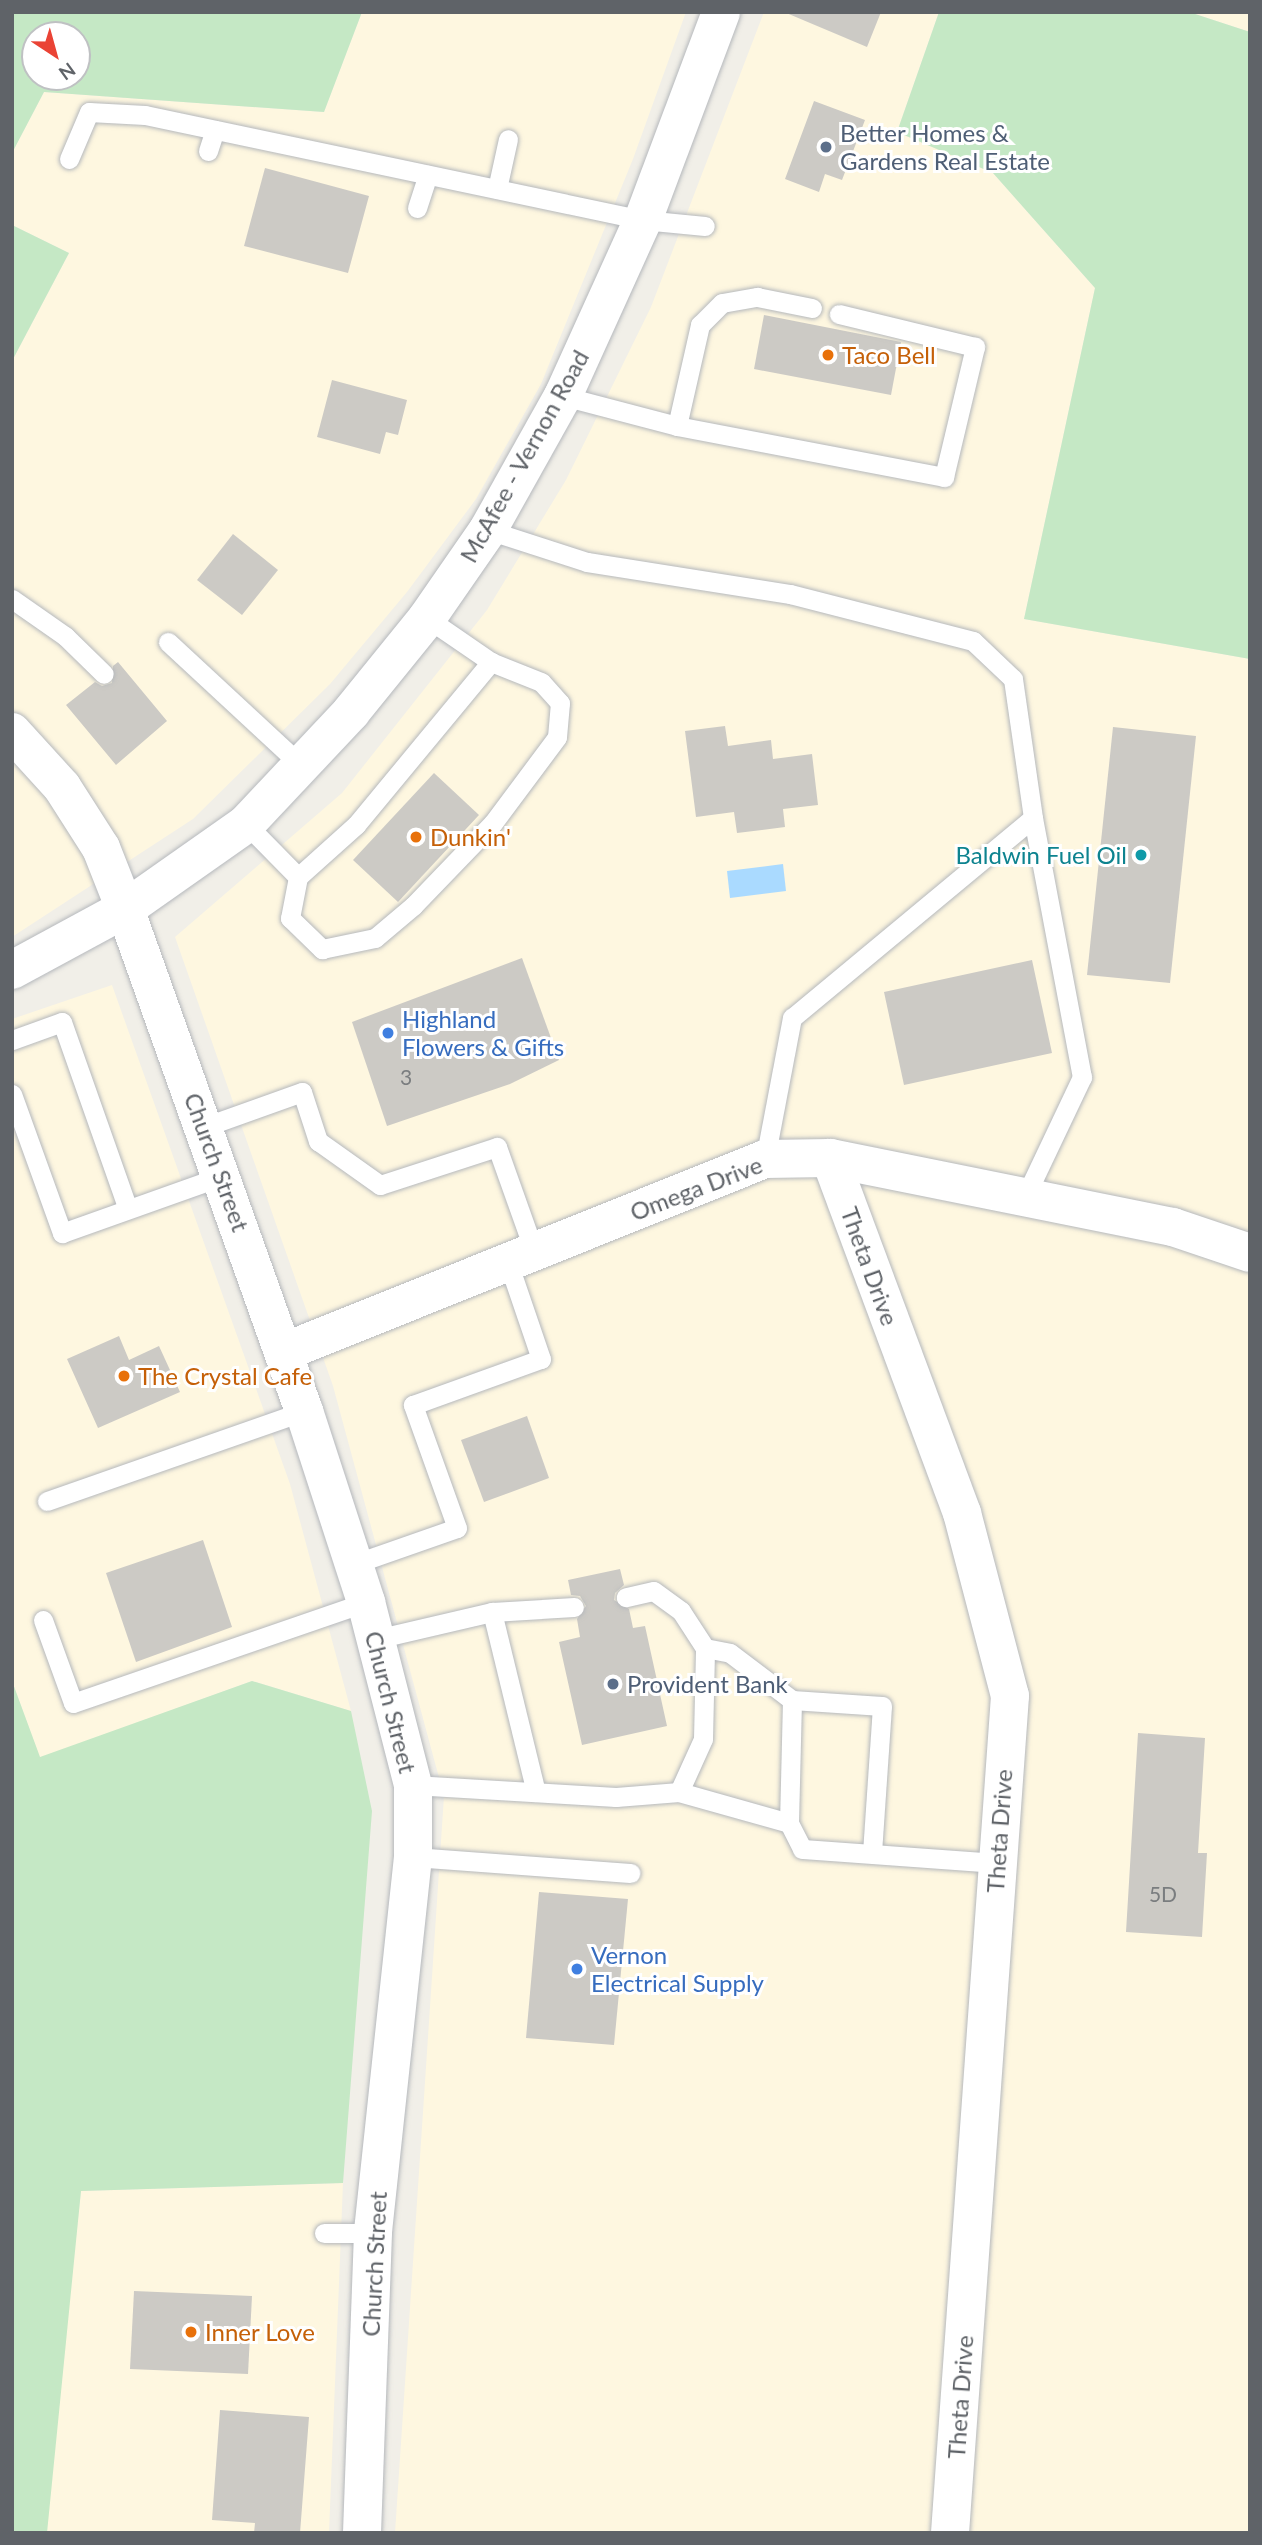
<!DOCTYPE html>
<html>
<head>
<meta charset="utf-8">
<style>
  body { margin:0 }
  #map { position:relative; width:1262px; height:2545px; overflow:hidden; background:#f1efe8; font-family:Lato,sans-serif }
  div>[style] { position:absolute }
  .commercial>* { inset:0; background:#fef7e0 }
  .green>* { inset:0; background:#c5e8c5 }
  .water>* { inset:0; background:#aadaff }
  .building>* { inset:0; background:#cccac5 }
  .roads { filter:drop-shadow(0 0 2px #b5b8bc) drop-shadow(0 0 2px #b5b8bc) }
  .service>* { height:19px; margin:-9.5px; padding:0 9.5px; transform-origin:9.5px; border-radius:9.5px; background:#fff }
  .minor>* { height:38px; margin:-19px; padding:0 19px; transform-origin:19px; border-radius:19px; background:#fff }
  .secondary>* { height:38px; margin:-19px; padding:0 19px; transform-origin:19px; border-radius:19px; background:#fff }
  .dots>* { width:19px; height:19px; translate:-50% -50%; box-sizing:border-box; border:4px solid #fff; border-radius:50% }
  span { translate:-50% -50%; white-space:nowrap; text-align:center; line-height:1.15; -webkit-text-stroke:6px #fff; paint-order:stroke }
  .number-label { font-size:21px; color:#7a7d7f }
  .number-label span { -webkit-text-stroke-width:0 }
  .service-label { font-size:24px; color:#4e5e75 }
  .left { translate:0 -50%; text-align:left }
  .food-label { font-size:24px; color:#c56008 }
  .street-label { font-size:24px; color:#5f6368 }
  .culture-label { font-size:24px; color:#0d838f }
  .right { translate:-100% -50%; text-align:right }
  .shop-label { font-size:24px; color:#366cbe }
  .frame { position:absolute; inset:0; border:14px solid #5f6368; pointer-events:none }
  .north { position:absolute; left:21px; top:21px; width:70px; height:70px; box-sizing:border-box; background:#fff; border:2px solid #bfc1c3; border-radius:50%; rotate:144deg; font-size:19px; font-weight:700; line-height:28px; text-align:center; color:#5f6368 }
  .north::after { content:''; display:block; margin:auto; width:24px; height:32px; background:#ea4335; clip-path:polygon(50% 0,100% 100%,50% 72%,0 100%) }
</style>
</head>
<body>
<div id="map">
  <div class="commercial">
    <i style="clip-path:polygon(362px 12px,686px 12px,633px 159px,541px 384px,476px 499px,407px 592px,330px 684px,193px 819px,12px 937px,12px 361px,69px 253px,12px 225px,12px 153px,44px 92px,324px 112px)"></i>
    <i style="clip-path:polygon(764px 12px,939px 12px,897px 132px,993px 173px,1095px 288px,1024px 619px,1250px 659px,1250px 2533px,395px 2533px,444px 1796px,333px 1386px,175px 937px,342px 793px,487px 610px,566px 480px,651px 307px)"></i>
    <i style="clip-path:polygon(1189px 12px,1250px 12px,1250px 32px)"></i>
    <i style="clip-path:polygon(112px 985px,290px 1484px,351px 1711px,252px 1681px,40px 1758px,12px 1681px,12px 1019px)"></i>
    <i style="clip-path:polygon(343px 2183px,329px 2533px,44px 2533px,81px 2191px)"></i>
  </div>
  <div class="green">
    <i style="clip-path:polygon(evenodd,12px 12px,362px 12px,324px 112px,44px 92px,12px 153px,12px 12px,35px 35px,77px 35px,77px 77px,35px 77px,35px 35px)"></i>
    <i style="clip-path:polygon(939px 12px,1189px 12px,1250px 32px,1250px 659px,1024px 619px,1095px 288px,993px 173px,897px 132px)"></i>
    <i style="clip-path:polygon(12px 225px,69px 253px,12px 361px)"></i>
    <i style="clip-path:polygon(12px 1681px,40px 1757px,252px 1681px,351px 1711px,372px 1811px,343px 2183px,81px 2191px,47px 2533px,12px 2533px)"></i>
  </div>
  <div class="water">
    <i style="clip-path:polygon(783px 864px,786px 891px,730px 898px,727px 871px)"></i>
  </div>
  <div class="building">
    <i style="clip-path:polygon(784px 12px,881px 12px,867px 47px)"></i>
    <i style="clip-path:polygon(814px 101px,865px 120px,842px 180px,825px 174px,819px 192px,785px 179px)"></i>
    <i style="clip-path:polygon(265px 168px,369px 196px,348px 273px,244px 246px)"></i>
    <i style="clip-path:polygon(764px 315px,901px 342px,891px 395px,754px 369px)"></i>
    <i style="clip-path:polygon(332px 380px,407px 400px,398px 435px,386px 432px,380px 454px,317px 437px)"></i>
    <i style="clip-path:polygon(233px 534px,278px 570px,242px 615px,197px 580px)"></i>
    <i style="clip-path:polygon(118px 662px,167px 721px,116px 765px,66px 705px,95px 682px,102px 686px,112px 683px,113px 666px)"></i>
    <i style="clip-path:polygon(725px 726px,728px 746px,771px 740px,773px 759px,812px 754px,818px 805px,783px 809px,785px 827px,737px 833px,734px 812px,696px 817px,685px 731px)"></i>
    <i style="clip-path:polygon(1113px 727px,1196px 736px,1170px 983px,1087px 975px)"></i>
    <i style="clip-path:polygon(434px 773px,479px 815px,398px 902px,353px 860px)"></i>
    <i style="clip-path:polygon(522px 958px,559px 1060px,510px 1084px,387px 1126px,352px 1022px)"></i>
    <i style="clip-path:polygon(1032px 960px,1052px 1053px,904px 1085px,884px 992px)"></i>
    <i style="clip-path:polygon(119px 1336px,129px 1360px,159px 1346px,180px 1392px,98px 1428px,67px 1359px)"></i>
    <i style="clip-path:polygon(527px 1416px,549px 1478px,484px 1502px,461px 1440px)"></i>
    <i style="clip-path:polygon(203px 1540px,232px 1627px,136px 1662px,106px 1573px)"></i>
    <i style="clip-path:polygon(620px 1569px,624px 1585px,615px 1593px,614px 1600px,629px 1609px,633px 1628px,645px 1626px,667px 1726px,582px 1745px,559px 1642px,580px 1637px,577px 1619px,586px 1606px,580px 1596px,571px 1595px,568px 1580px)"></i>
    <i style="clip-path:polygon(1138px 1733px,1205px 1738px,1198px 1853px,1207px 1853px,1202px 1937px,1126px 1932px)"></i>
    <i style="clip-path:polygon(539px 1892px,628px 1899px,614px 2045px,526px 2038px)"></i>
    <i style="clip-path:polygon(134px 2291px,252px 2296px,248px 2374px,130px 2369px)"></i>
    <i style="clip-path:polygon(220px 2410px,309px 2417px,300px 2533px,254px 2533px,255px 2523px,212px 2520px)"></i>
  </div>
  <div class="roads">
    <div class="service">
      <i style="left:208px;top:151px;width:22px;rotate:-72deg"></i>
      <i style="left:69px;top:159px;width:51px;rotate:-66.9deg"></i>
      <i style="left:89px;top:112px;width:56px;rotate:3.1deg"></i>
      <i style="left:145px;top:115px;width:509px;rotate:11.91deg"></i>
      <i style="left:643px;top:220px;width:62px;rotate:5.5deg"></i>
      <i style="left:497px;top:189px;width:51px;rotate:-77.6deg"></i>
      <i style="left:417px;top:208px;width:35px;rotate:-72deg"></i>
      <i style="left:563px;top:396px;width:118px;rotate:14.7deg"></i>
      <i style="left:677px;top:426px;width:272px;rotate:10.8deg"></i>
      <i style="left:944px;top:477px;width:134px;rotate:-76.6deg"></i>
      <i style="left:975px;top:347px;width:140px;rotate:-166.4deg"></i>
      <i style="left:677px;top:426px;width:104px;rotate:-77.2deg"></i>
      <i style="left:700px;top:325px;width:31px;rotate:-45deg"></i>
      <i style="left:722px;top:303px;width:36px;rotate:-10deg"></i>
      <i style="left:757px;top:297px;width:56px;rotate:11.3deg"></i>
      <i style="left:488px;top:530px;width:104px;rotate:17.9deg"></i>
      <i style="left:587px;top:562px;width:206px;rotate:9deg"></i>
      <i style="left:790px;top:594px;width:189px;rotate:14.4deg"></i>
      <i style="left:973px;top:641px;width:55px;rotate:43.5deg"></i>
      <i style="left:1013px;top:679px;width:140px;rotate:81.8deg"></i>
      <i style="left:12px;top:599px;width:65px;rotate:34.9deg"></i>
      <i style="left:65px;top:636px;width:54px;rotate:44.3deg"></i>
      <i style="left:168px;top:642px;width:181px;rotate:42.8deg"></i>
      <i style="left:246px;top:824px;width:74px;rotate:45.5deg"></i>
      <i style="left:298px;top:877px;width:78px;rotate:-41.9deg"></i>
      <i style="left:356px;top:825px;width:212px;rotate:-50.4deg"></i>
      <i style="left:491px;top:662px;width:78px;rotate:-145.5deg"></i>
      <i style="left:298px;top:877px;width:42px;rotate:101deg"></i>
      <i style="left:290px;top:918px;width:45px;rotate:44.1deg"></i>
      <i style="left:322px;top:949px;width:54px;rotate:-11.7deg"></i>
      <i style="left:375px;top:938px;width:50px;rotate:-40.1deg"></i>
      <i style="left:413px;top:906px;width:115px;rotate:-46.1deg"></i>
      <i style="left:493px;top:823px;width:107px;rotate:-53.3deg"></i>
      <i style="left:557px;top:737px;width:34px;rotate:-85deg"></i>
      <i style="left:560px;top:703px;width:28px;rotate:-132deg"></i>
      <i style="left:541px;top:682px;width:54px;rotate:-158.2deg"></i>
      <i style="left:12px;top:1040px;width:53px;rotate:-19.8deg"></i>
      <i style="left:62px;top:1022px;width:198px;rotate:70.6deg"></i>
      <i style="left:12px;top:1094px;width:148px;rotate:70.2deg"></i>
      <i style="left:62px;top:1233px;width:170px;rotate:-19.6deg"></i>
      <i style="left:204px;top:1127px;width:104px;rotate:-19.7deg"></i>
      <i style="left:302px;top:1092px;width:52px;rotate:71.9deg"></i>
      <i style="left:318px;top:1141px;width:76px;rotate:35.4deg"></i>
      <i style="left:380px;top:1185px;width:123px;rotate:-18deg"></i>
      <i style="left:497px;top:1147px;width:110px;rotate:70.4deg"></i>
      <i style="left:765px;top:1159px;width:144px;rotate:-79.2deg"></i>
      <i style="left:792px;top:1018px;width:313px;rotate:-39.7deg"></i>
      <i style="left:1033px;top:818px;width:264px;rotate:79.3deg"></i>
      <i style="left:1082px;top:1077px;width:133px;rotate:115.4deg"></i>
      <i style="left:47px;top:1501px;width:272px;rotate:-19.3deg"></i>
      <i style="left:354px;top:1564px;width:109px;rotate:-19.3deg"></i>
      <i style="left:457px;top:1528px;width:131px;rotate:-109.7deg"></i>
      <i style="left:413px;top:1405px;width:136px;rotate:-19.8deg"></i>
      <i style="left:541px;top:1359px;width:102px;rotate:-108.8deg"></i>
      <i style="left:492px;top:1612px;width:185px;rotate:76.3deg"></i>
      <i style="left:43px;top:1620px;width:88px;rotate:70.1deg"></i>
      <i style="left:73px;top:1703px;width:310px;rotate:-19deg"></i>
      <i style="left:376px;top:1639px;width:119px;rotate:-13.1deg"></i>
      <i style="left:492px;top:1612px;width:82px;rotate:-3.5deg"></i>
      <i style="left:705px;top:1648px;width:25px;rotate:11deg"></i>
      <i style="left:730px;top:1653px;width:78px;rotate:37.2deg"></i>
      <i style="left:792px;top:1700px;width:90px;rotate:3.8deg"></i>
      <i style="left:882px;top:1706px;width:147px;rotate:93.9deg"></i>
      <i style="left:413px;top:1785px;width:203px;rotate:3.4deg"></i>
      <i style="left:616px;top:1797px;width:63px;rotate:-4.5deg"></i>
      <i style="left:679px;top:1792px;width:58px;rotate:-65.6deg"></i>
      <i style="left:703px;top:1739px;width:91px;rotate:-88.7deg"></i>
      <i style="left:705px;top:1648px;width:44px;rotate:-123deg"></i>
      <i style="left:681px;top:1611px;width:34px;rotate:-144deg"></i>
      <i style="left:653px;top:1591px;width:28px;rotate:167deg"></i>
      <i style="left:679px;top:1792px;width:114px;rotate:15.7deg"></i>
      <i style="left:789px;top:1823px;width:29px;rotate:63deg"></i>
      <i style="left:802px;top:1849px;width:196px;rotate:4.1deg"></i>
      <i style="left:789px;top:1823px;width:123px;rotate:-88.6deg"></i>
      <i style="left:413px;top:1857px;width:218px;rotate:4.2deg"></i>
      <i style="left:324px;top:2233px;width:49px"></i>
    </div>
    <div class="minor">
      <i style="left:12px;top:732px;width:74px;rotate:47.7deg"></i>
      <i style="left:62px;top:787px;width:72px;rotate:57.4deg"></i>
      <i style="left:101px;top:848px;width:66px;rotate:68.5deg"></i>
      <i style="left:125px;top:909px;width:533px;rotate:70.38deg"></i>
      <i style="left:304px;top:1411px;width:201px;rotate:72deg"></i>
      <i style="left:366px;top:1602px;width:189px;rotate:75.6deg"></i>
      <i style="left:413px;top:1785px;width:72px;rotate:90deg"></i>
      <i style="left:413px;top:1857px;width:378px;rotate:96.1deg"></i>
      <i style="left:373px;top:2233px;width:300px;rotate:92.1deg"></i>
      <i style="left:830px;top:1158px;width:379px;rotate:69.6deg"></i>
      <i style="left:962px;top:1513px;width:189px;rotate:75.3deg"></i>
      <i style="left:1010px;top:1696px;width:839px;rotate:94.1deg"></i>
      <i style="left:284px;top:1352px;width:518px;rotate:-21.86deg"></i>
      <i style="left:765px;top:1159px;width:65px;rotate:-0.9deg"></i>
      <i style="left:830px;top:1158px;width:350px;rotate:11.4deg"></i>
      <i style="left:1173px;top:1227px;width:81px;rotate:18.7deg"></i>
    </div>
    <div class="secondary">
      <i style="left:12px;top:970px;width:128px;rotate:-28.4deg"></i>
      <i style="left:125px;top:909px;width:148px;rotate:-35.1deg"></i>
      <i style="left:246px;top:824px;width:154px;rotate:-46.8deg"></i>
      <i style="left:351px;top:712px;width:121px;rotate:-51deg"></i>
      <i style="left:427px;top:618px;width:107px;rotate:-55.3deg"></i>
      <i style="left:488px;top:530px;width:154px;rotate:-60.8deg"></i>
      <i style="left:563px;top:396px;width:193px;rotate:-65.6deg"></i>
      <i style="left:643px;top:220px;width:222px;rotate:-69.4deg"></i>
    </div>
  </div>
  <div class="dots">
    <i style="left:826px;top:147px;background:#5c6f8a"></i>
    <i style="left:828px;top:355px;background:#e8710a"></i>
    <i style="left:416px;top:837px;background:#e8710a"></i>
    <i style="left:1141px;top:855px;background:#0f9aa8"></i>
    <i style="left:388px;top:1033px;background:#3f7fe0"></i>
    <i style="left:124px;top:1376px;background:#e8710a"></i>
    <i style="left:613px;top:1684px;background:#5c6f8a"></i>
    <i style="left:577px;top:1969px;background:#3f7fe0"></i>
    <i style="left:191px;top:2332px;background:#e8710a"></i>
  </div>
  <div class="number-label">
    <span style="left:406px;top:1077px">3</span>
    <span style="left:1163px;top:1894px">5D</span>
  </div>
  <div class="service-label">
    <span class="left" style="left:840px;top:147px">Better Homes &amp;<br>Gardens Real Estate</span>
    <span class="left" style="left:627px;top:1684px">Provident Bank</span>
  </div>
  <div class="food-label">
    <span class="left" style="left:842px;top:355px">Taco Bell</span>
    <span class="left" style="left:430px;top:837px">Dunkin'</span>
    <span class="left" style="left:138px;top:1376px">The Crystal Cafe</span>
    <span class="left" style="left:205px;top:2332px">Inner Love</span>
  </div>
  <div class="street-label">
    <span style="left:524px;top:456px;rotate:-61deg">McAfee - Vernon Road</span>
    <span style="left:217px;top:1162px;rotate:70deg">Church Street</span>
    <span style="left:696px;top:1188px;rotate:-21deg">Omega Drive</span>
    <span style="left:870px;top:1266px;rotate:70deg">Theta Drive</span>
    <span style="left:391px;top:1702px;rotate:76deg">Church Street</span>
    <span style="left:999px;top:1831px;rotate:-86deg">Theta Drive</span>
    <span style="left:374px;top:2264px;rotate:-87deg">Church Street</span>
    <span style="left:960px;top:2397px;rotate:-86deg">Theta Drive</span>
  </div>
  <div class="culture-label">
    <span class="right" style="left:1127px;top:855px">Baldwin Fuel Oil</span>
  </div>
  <div class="shop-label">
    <span class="left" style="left:402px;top:1033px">Highland<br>Flowers &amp; Gifts</span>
    <span class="left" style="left:591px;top:1969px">Vernon<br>Electrical Supply</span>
  </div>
  <div class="frame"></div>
  <div class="north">N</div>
</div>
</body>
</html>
